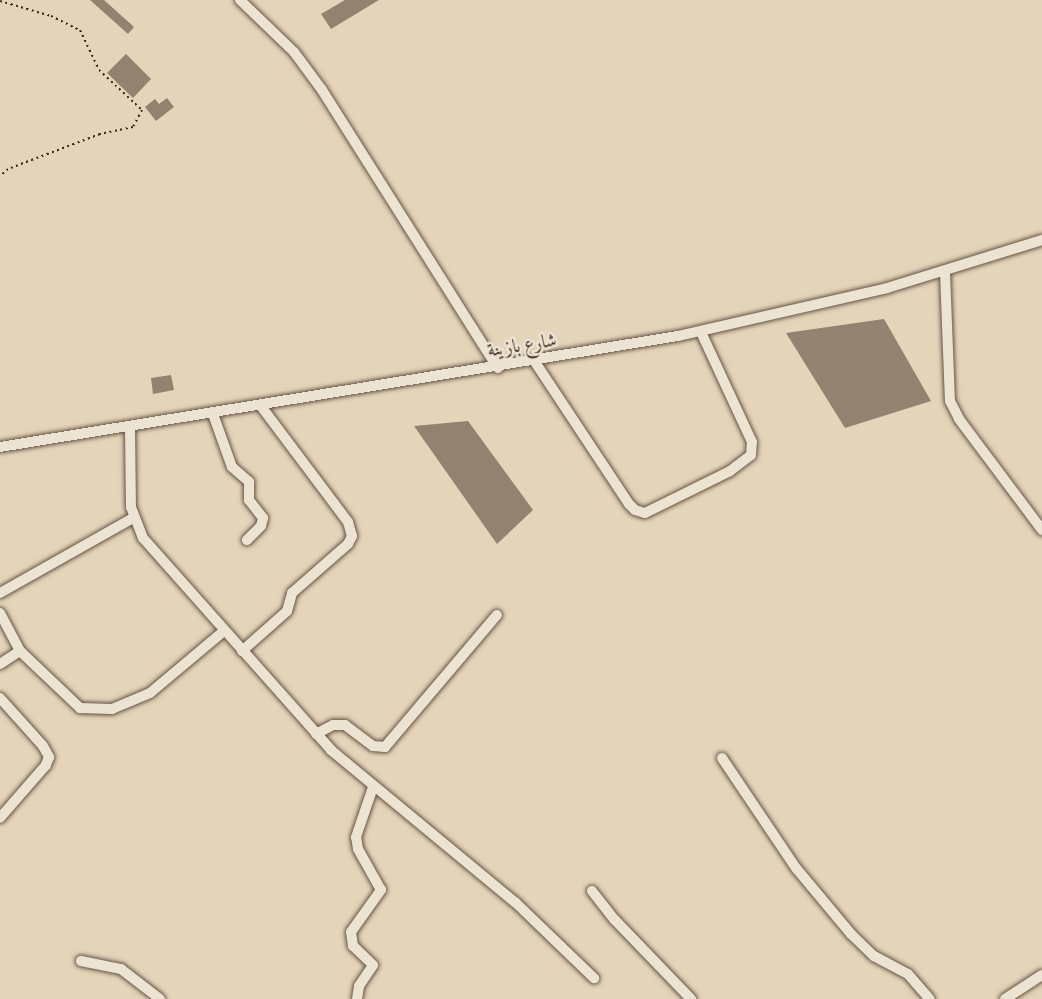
<!DOCTYPE html>
<html>
<head>
<meta charset="utf-8">
<style>
  body { margin:0 }
  #map { position:relative; width:1042px; height:999px; overflow:hidden; background:#e4d4b9; font-family:Alegreya,Amiri,serif }
  div>[style] { position:absolute }
  .building>* { inset:0; background:#93826f }
  .path>* { height:2px; margin-top:-1px; transform-origin:0; background:repeating-linear-gradient(90deg,#3c291e 0 2px,transparent 0 5.5px) }
  .roads { filter:drop-shadow(0 0 2px #665445) drop-shadow(0 0 2px #665445) }
  .minor>* { height:10px; margin:-5px; padding:0 5px; transform-origin:5px; border-radius:5px; background:#ede3d2 }
  span { translate:-50% -50%; white-space:nowrap; text-align:center; line-height:1.15; -webkit-text-stroke:5px #ede3d2; paint-order:stroke }
  .street-label { font-size:19px; color:#3c291e }
</style>
</head>
<body>
<div id="map">
  <div class="building">
    <i style="clip-path:polygon(90px 0,104px 0,134px 27px,128px 34px)"></i>
    <i style="clip-path:polygon(345px 0,379px 0,331px 29px,321px 14px)"></i>
    <i style="clip-path:polygon(126px 54px,151px 79px,133px 98px,107px 73px)"></i>
    <i style="clip-path:polygon(167px 98px,174px 107px,156px 121px,145px 107px,155px 99px,159px 104px)"></i>
    <i style="clip-path:polygon(884px 319px,931px 401px,845px 428px,786px 333px)"></i>
    <i style="clip-path:polygon(171px 375px,174px 390px,153px 394px,151px 378px)"></i>
    <i style="clip-path:polygon(468px 421px,533px 510px,497px 544px,414px 426px)"></i>
  </div>
  <div class="path">
    <i style="left:0;top:1px;width:53px;rotate:16.4deg"></i>
    <i style="left:51px;top:16px;width:32px;rotate:26deg"></i>
    <i style="left:80px;top:30px;width:44px;rotate:64.6deg"></i>
    <i style="left:99px;top:70px;width:59px;rotate:42.9deg"></i>
    <i style="left:142px;top:110px;width:19px;rotate:118deg"></i>
    <i style="left:133px;top:127px;width:34px;rotate:168deg"></i>
    <i style="left:100px;top:134px;width:98px;rotate:159.2deg"></i>
    <i style="left:8px;top:169px;width:11px;rotate:139deg"></i>
  </div>
  <div class="roads">
    <div class="minor">
      <i style="left:240px;top:0;width:75px;rotate:43.9deg"></i>
      <i style="left:294px;top:52px;width:47px;rotate:53.6deg"></i>
      <i style="left:322px;top:90px;width:329px;rotate:57.7deg"></i>
      <i style="left:945px;top:272px;width:129px;rotate:87.8deg"></i>
      <i style="left:950px;top:401px;width:20px;rotate:63deg"></i>
      <i style="left:959px;top:419px;width:139px;rotate:53.2deg"></i>
      <i style="left:535px;top:362px;width:170px;rotate:56.5deg"></i>
      <i style="left:629px;top:504px;width:8px;rotate:45deg"></i>
      <i style="left:635px;top:510px;width:10px;rotate:17deg"></i>
      <i style="left:645px;top:513px;width:95px;rotate:-26.3deg"></i>
      <i style="left:730px;top:471px;width:26px;rotate:-37deg"></i>
      <i style="left:751px;top:455px;width:13px;rotate:-86deg"></i>
      <i style="left:752px;top:442px;width:121px;rotate:-114.9deg"></i>
      <i style="left:213px;top:414px;width:56px;rotate:70.3deg"></i>
      <i style="left:232px;top:467px;width:23px;rotate:41deg"></i>
      <i style="left:249px;top:482px;width:18px;rotate:90deg"></i>
      <i style="left:249px;top:500px;width:23px;rotate:52deg"></i>
      <i style="left:263px;top:518px;width:8px;rotate:104deg"></i>
      <i style="left:261px;top:526px;width:20px;rotate:135deg"></i>
      <i style="left:130px;top:427px;width:80px;rotate:89.3deg"></i>
      <i style="left:131px;top:507px;width:33px;rotate:69deg"></i>
      <i style="left:143px;top:538px;width:283px;rotate:48.4deg"></i>
      <i style="left:331px;top:750px;width:239px;rotate:39.6deg"></i>
      <i style="left:515px;top:902px;width:110px;rotate:43.9deg"></i>
      <i style="left:0;top:447px;width:687px;rotate:-9.3deg"></i>
      <i style="left:678px;top:336px;width:214px;rotate:-12.9deg"></i>
      <i style="left:887px;top:288px;width:162px;rotate:-17.2deg"></i>
      <i style="left:0;top:593px;width:153px;rotate:-29.4deg"></i>
      <i style="left:0;top:613px;width:43px;rotate:62.2deg"></i>
      <i style="left:20px;top:651px;width:83px;rotate:43.5deg"></i>
      <i style="left:80px;top:708px;width:32px;rotate:2deg"></i>
      <i style="left:112px;top:709px;width:41px;rotate:-22.8deg"></i>
      <i style="left:150px;top:693px;width:97px;rotate:-40deg"></i>
      <i style="left:242px;top:651px;width:60px;rotate:-41.6deg"></i>
      <i style="left:287px;top:611px;width:19px;rotate:-74deg"></i>
      <i style="left:292px;top:593px;width:74px;rotate:-41.2deg"></i>
      <i style="left:348px;top:544px;width:9px;rotate:-63deg"></i>
      <i style="left:352px;top:536px;width:15px;rotate:-106deg"></i>
      <i style="left:348px;top:522px;width:145px;rotate:-126.9deg"></i>
      <i style="left:0;top:664px;width:24px;rotate:-33deg"></i>
      <i style="left:0;top:698px;width:64px;rotate:48.1deg"></i>
      <i style="left:43px;top:746px;width:13px;rotate:61deg"></i>
      <i style="left:49px;top:757px;width:9px;rotate:111deg"></i>
      <i style="left:46px;top:765px;width:70px;rotate:131deg"></i>
      <i style="left:316px;top:734px;width:19px;rotate:-28deg"></i>
      <i style="left:333px;top:725px;width:12px"></i>
      <i style="left:345px;top:725px;width:35px;rotate:37deg"></i>
      <i style="left:373px;top:746px;width:12px;rotate:5deg"></i>
      <i style="left:385px;top:747px;width:173px;rotate:-49.7deg"></i>
      <i style="left:722px;top:758px;width:133px;rotate:56.1deg"></i>
      <i style="left:796px;top:868px;width:86px;rotate:50.2deg"></i>
      <i style="left:851px;top:934px;width:32px;rotate:44deg"></i>
      <i style="left:874px;top:956px;width:38px;rotate:28deg"></i>
      <i style="left:908px;top:974px;width:33px;rotate:49deg"></i>
      <i style="left:592px;top:891px;width:37px;rotate:52deg"></i>
      <i style="left:615px;top:920px;width:110px;rotate:46.1deg"></i>
      <i style="left:81px;top:961px;width:41px;rotate:11.3deg"></i>
      <i style="left:121px;top:969px;width:49px;rotate:37.6deg"></i>
      <i style="left:357px;top:999px;width:13px;rotate:-81deg"></i>
      <i style="left:359px;top:986px;width:25px;rotate:-56deg"></i>
      <i style="left:373px;top:965px;width:28px;rotate:-136deg"></i>
      <i style="left:353px;top:946px;width:14px;rotate:-98deg"></i>
      <i style="left:351px;top:932px;width:52px;rotate:-54.5deg"></i>
      <i style="left:381px;top:890px;width:47px;rotate:-119.3deg"></i>
      <i style="left:358px;top:849px;width:12px;rotate:-99deg"></i>
      <i style="left:356px;top:837px;width:53px;rotate:-71.2deg"></i>
      <i style="left:1005px;top:999px;width:44px;rotate:-33deg"></i>
    </div>
  </div>
  <div class="street-label">
    <span style="left:522px;top:346px;rotate:-9deg">شارع بازينة</span>
  </div>
</div>
</body>
</html>
